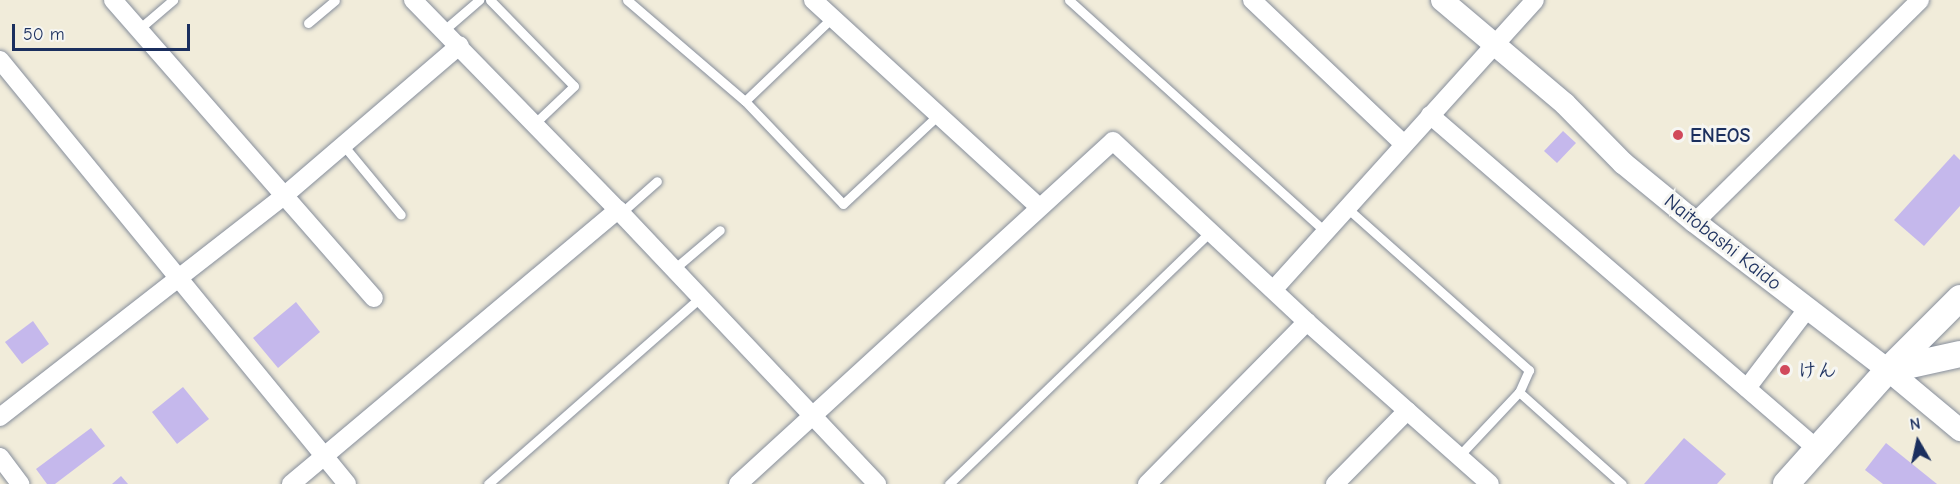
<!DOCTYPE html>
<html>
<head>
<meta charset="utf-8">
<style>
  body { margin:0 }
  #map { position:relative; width:1960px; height:484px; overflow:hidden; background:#f1ecda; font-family:"Comic Neue","Klee One",sans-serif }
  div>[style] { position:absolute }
  .building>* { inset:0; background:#c5b8ec }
  .roads { filter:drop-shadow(0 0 2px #868e9c) drop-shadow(0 0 2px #868e9c) }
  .service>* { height:9px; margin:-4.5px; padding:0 4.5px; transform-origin:4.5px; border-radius:4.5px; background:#fff }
  .minor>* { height:18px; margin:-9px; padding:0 9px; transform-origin:9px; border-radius:9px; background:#fff }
  .tertiary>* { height:22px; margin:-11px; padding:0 11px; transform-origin:11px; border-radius:11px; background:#fff }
  .secondary>* { height:26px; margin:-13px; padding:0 13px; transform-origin:13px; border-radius:13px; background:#fff }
  .dots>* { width:16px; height:16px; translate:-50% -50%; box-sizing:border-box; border:3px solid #f6f6f2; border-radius:50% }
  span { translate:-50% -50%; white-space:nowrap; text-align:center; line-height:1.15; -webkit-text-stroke:6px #f6f6f2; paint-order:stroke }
  .poi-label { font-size:20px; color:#1b2f5e; font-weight:700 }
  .left { translate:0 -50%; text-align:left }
  .street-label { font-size:20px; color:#1b2f5e }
  .north { position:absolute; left:1888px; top:412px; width:60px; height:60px; -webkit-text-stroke:4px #f6f6f2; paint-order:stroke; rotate:351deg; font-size:16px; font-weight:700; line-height:24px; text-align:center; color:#1b2f5e }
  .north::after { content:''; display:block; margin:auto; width:21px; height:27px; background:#1b2f5e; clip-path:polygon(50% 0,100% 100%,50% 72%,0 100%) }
  .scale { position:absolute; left:12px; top:24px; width:178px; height:27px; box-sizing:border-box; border:3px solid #1b2f5e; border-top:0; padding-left:8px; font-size:18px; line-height:21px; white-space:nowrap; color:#1b2f5e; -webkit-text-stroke:4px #f6f6f2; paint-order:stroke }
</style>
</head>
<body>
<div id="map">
  <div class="building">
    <i style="clip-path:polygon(1563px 131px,1576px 143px,1557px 163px,1544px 151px)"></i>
    <i style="clip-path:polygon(1954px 154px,1960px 160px,1960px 206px,1924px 246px,1894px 220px)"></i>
    <i style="clip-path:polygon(296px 302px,320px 332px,278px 368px,253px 338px)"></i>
    <i style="clip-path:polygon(33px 321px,49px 344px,22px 364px,5px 342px)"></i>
    <i style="clip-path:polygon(183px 387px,209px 419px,177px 444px,152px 412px)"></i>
    <i style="clip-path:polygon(91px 428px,105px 446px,55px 484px,47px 484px,36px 469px)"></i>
    <i style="clip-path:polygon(1684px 438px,1726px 474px,1717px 484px,1644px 484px)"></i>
    <i style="clip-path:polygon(1886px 443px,1937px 484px,1883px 484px,1865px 470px)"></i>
    <i style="clip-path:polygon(121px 476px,128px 484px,112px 484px)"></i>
  </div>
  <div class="roads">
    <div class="service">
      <i style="left:490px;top:0;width:120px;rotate:45.7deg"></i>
      <i style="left:574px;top:86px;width:54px;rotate:136.5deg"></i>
      <i style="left:627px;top:0;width:155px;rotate:40.6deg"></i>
      <i style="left:745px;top:101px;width:142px;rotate:46.4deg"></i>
      <i style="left:843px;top:204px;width:130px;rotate:-43.1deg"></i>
      <i style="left:1069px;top:0;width:346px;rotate:42.1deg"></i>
      <i style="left:308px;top:23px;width:35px;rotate:-40deg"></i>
      <i style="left:139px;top:29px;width:45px;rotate:-40.5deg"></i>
      <i style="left:443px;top:31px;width:48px;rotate:-40.7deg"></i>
      <i style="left:745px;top:101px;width:120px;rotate:-43.7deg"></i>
      <i style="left:344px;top:146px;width:89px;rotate:50.4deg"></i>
      <i style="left:1347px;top:208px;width:244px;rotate:41.7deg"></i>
      <i style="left:1529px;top:370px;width:24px;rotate:114deg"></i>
      <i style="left:1519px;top:392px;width:88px;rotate:133.2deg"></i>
      <i style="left:621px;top:213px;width:48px;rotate:-41.6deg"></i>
      <i style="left:674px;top:269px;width:60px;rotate:-40.3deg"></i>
      <i style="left:1519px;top:392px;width:138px;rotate:41.8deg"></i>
      <i style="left:488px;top:484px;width:283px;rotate:-41.3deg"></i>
      <i style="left:949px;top:484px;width:364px;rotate:-44deg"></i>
    </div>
    <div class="minor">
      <i style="left:113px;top:0;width:396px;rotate:48.8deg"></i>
      <i style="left:413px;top:0;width:293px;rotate:45.7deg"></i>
      <i style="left:618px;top:210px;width:377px;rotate:46.6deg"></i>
      <i style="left:813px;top:0;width:306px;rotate:42.5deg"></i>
      <i style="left:1252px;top:0;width:209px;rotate:43.5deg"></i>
      <i style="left:0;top:60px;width:548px;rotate:50.7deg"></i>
      <i style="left:1430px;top:115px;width:510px;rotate:40.78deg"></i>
      <i style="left:1695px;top:222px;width:316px;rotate:-44.6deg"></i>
      <i style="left:1274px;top:289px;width:389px;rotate:-47.9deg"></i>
      <i style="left:1747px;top:388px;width:101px;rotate:-52.7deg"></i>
      <i style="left:0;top:417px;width:361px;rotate:-37.9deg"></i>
      <i style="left:285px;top:195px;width:230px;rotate:-40.6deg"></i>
      <i style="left:0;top:457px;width:34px;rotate:53deg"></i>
      <i style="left:291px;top:484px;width:427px;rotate:-40deg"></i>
      <i style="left:738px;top:484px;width:508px;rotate:-42.45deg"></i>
      <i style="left:1113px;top:141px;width:265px;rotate:43deg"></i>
      <i style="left:1307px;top:322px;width:244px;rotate:41.5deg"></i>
      <i style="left:1147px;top:484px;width:228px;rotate:-45.4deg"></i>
      <i style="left:1335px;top:484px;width:103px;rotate:-45.4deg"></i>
    </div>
    <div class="tertiary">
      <i style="left:1442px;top:0;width:161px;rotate:40.2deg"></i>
      <i style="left:1565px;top:104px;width:83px;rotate:45.5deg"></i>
      <i style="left:1623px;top:163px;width:93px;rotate:39.3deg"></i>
      <i style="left:1695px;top:222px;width:243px;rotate:37.5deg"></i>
      <i style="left:1888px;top:370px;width:94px;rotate:39.8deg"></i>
    </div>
    <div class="secondary">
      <i style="left:1888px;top:370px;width:74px;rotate:-12.5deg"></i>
      <i style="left:1786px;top:484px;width:153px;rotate:-48.2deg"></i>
      <i style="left:1888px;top:370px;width:102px;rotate:-45deg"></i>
    </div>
  </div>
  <div class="dots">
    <i style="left:1678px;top:135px;background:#d1495b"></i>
    <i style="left:1785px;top:370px;background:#d1495b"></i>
  </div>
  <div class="poi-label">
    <span class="left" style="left:1690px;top:135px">ENEOS</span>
    <span class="left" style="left:1797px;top:370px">けん</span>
  </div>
  <div class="street-label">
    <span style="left:1723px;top:242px;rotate:38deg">Naitobashi Kaido</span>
  </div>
  <div class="north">N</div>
  <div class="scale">50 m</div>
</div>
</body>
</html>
